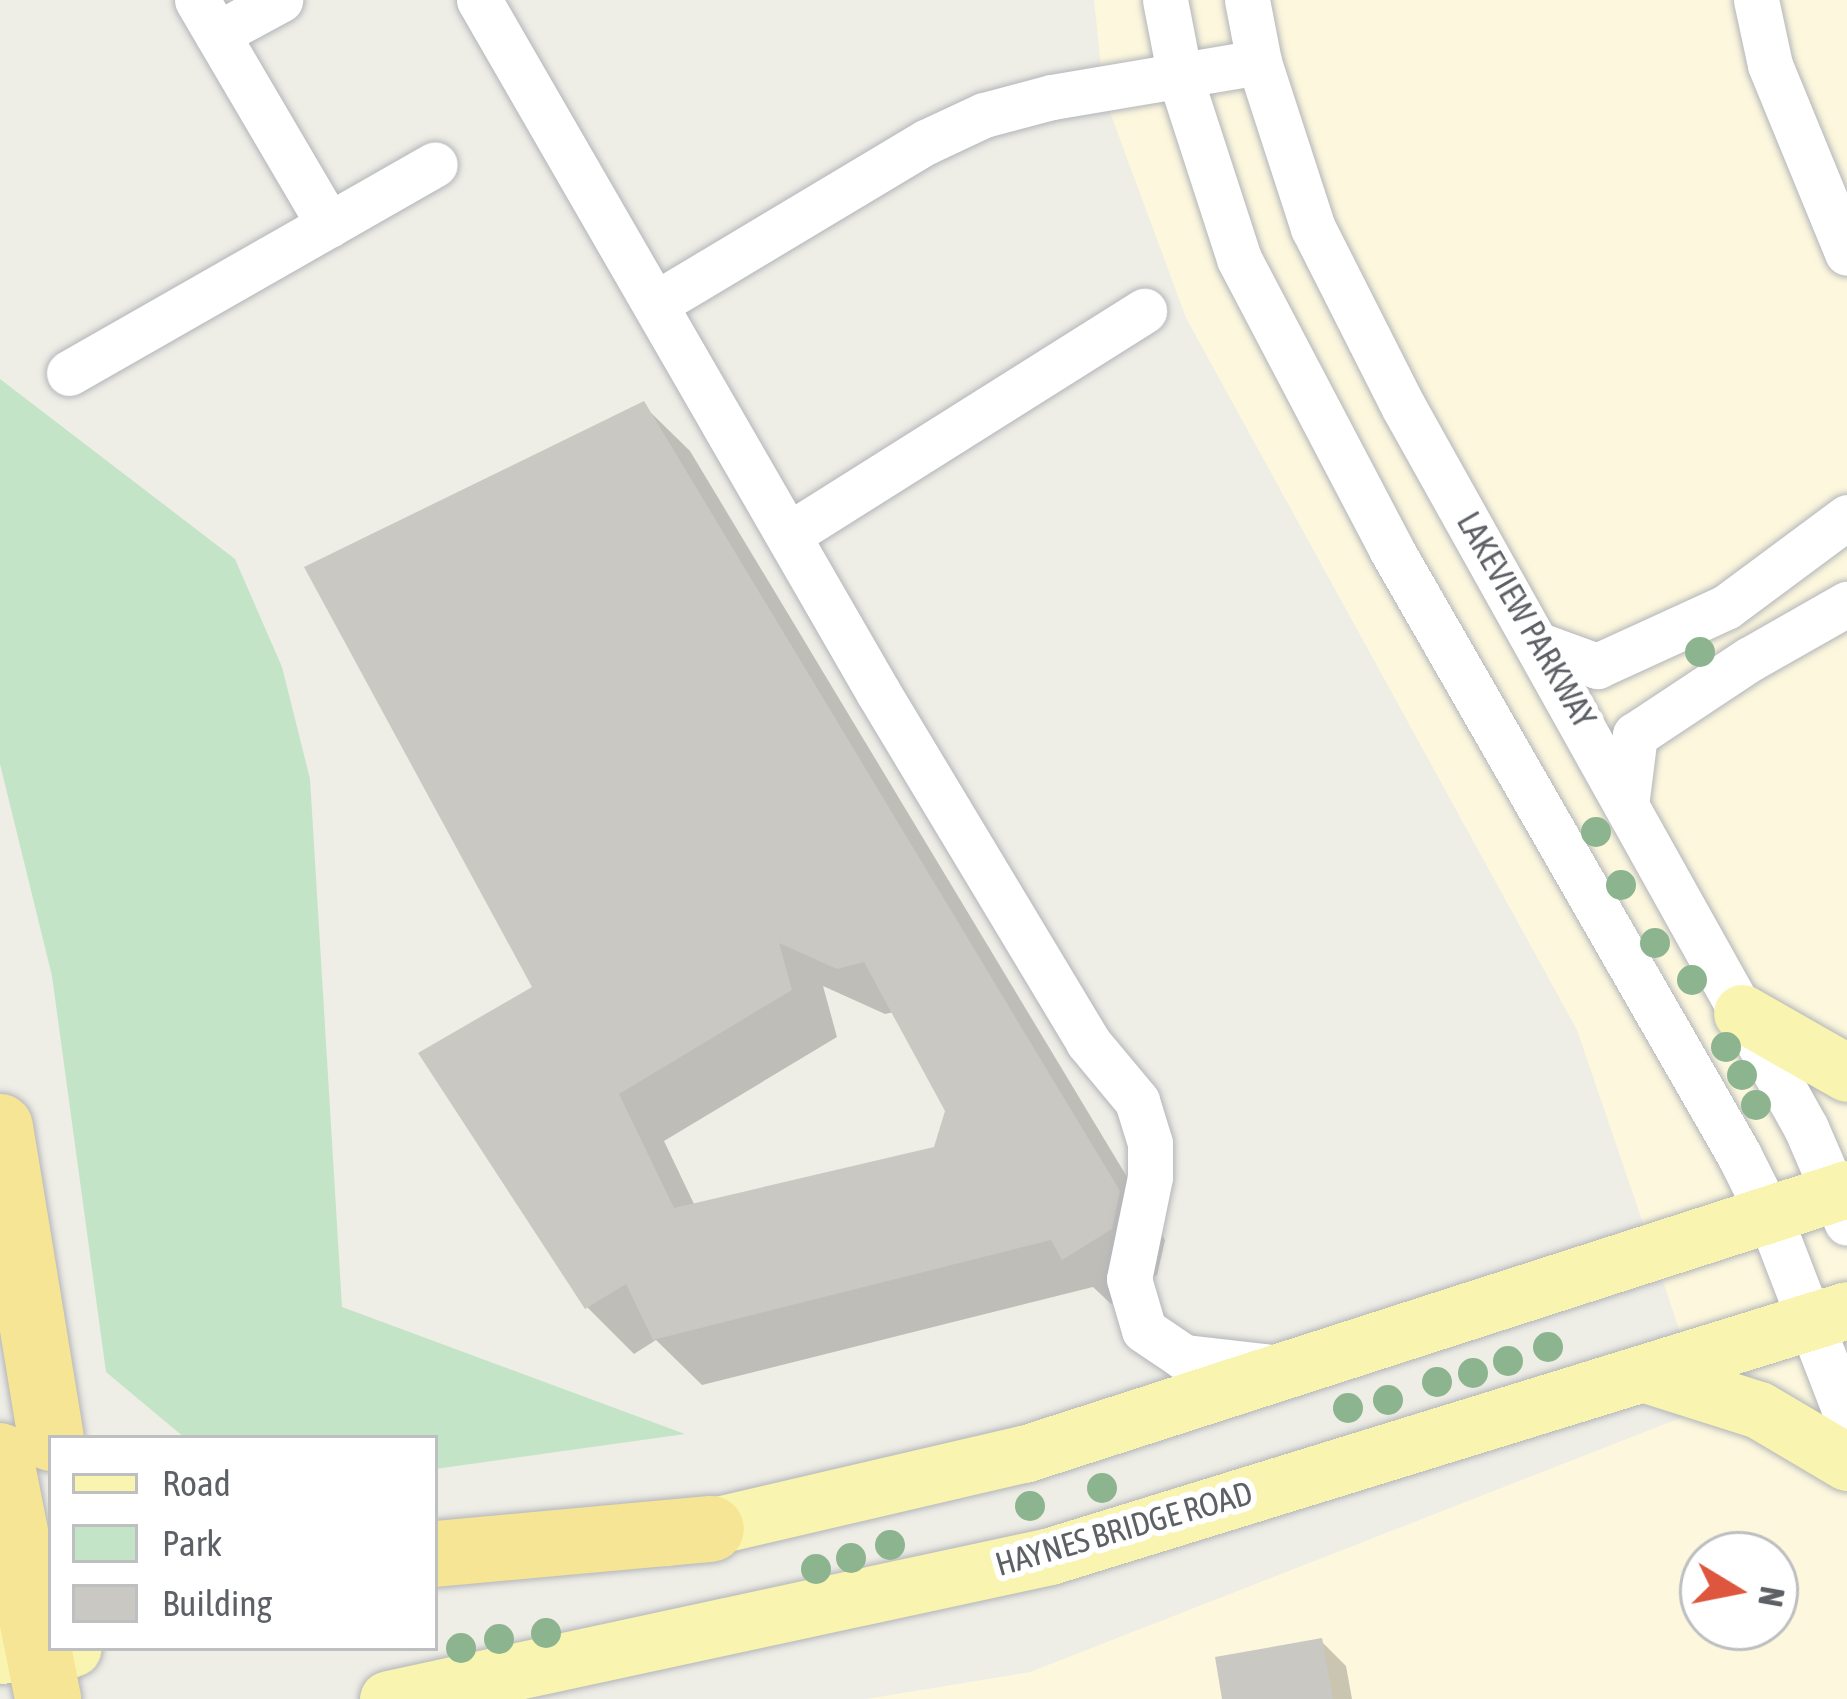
<!DOCTYPE html>
<html>
<head>
<meta charset="utf-8">
<style>
  body { margin:0 }
  #map { position:relative; width:1847px; height:1699px; overflow:hidden; background:#eeede6; font-family:"Asap Condensed",sans-serif }
  div>[style] { position:absolute }
  .commercial>* { inset:0; background:#fcf7dd }
  .green>* { inset:0; background:#c4e4c7 }
  .shadow>* { inset:0; background:#0003 }
  .building>* { inset:0; background:#cac8c2 }
  .roads { filter:drop-shadow(0 0 3px #b3b5b9) drop-shadow(0 0 3px #b3b5b9) }
  .minor>* { height:45px; margin:-22.5px; padding:0 22.5px; transform-origin:22.5px; border-radius:22.5px; background:#fff }
  .major>* { height:57px; margin:-28.5px; padding:0 28.5px; transform-origin:28.5px; border-radius:28.5px; background:#f9f4b0 }
  .highway>* { height:66px; margin:-33px; padding:0 33px; transform-origin:33px; border-radius:33px; background:#f6e595 }
  .trees>* { width:30px; height:30px; margin:-15px; border-radius:50%; background:#8cb48e }
  span { translate:-50% -50%; white-space:nowrap; text-align:center; line-height:1.15; -webkit-text-stroke:12px #fff; paint-order:stroke }
  .street-label { font-size:33px; color:#5d6065 }
  .legend { position:absolute; left:48px; top:1435px; width:390px; height:216px; box-sizing:border-box; background:#fff; border:3px solid #bebfc1; margin:0; padding:15px 21px; list-style:none; font-size:36px; color:#5d6065 }
  .legend li { display:flex; align-items:center; gap:24px; height:60px }
  .legend b { width:60px; border:3px solid #bebfc1 }
  .north { position:absolute; left:1679px; top:1531px; width:120px; height:120px; box-sizing:border-box; background:#fff; border:3px solid #bebfc1; border-radius:50%; rotate:100deg; font-size:33px; font-weight:700; line-height:48px; text-align:center; color:#5d6065 }
  .north::after { content:''; display:block; margin:auto; width:42px; height:54px; background:#dd563d; clip-path:polygon(50% 0,100% 100%,50% 72%,0 100%) }
</style>
</head>
<body>
<div id="map">
  <div class="commercial">
    <i style="clip-path:polygon(evenodd,1094px 0,1847px 0,1847px 1699px,866px 1699px,1030px 1672px,1706px 1408px,1577px 1030px,1186px 318px,1104px 96px,1094px 0,1703px 1555px,1775px 1555px,1775px 1627px,1703px 1627px,1703px 1555px)"></i>
  </div>
  <div class="green">
    <i style="clip-path:polygon(0 379px,235px 559px,282px 667px,310px 779px,342px 1307px,685px 1434px,435px 1469px,435px 1438px,185px 1438px,106px 1372px,52px 976px,0 764px)"></i>
  </div>
  <div class="shadow">
    <i style="clip-path:polygon(evenodd,643px 405px,690px 451px,1165px 1240px,1157px 1275px,1111px 1304px,1093px 1287px,702px 1385px,656px 1340px,634px 1354px,587px 1307px,536px 988px,643px 405px,823px 986px,885px 1014px,894px 1012px,948px 1111px,936px 1150px,695px 1206px,664px 1141px,837px 1037px,823px 986px)"></i>
    <i style="clip-path:polygon(1321px 1641px,1346px 1666px,1352px 1699px,1225px 1699px)"></i>
  </div>
  <div class="building">
    <i style="clip-path:polygon(evenodd,644px 401px,1120px 1191px,1112px 1229px,1062px 1260px,1051px 1240px,653px 1340px,626px 1284px,585px 1309px,418px 1053px,532px 987px,304px 567px,644px 401px,779px 943px,837px 969px,864px 962px,945px 1111px,934px 1147px,674px 1208px,619px 1094px,792px 990px,779px 943px)"></i>
    <i style="clip-path:polygon(1322px 1638px,1333px 1699px,1222px 1699px,1215px 1657px)"></i>
  </div>
  <div class="roads">
    <div class="minor">
      <i style="left:197px;top:0;width:261px;rotate:59.6deg"></i>
      <i style="left:479px;top:0;width:799px;rotate:60.03deg"></i>
      <i style="left:878px;top:692px;width:408px;rotate:59deg"></i>
      <i style="left:1088px;top:1042px;width:77px;rotate:50.3deg"></i>
      <i style="left:1137px;top:1101px;width:44px;rotate:72.8deg"></i>
      <i style="left:1150px;top:1143px;width:34px;rotate:90deg"></i>
      <i style="left:1150px;top:1177px;width:104px;rotate:101.6deg"></i>
      <i style="left:1129px;top:1279px;width:53px;rotate:73.6deg"></i>
      <i style="left:1144px;top:1330px;width:48px;rotate:34deg"></i>
      <i style="left:1184px;top:1357px;width:98px;rotate:6.5deg"></i>
      <i style="left:1165px;top:0;width:78px;rotate:79deg"></i>
      <i style="left:1180px;top:77px;width:191px;rotate:72deg"></i>
      <i style="left:1239px;top:259px;width:327px;rotate:62.3deg"></i>
      <i style="left:1391px;top:549px;width:699px;rotate:60.13deg"></i>
      <i style="left:1739px;top:1155px;width:67px;rotate:63.4deg"></i>
      <i style="left:1769px;top:1215px;width:217px;rotate:68.9deg"></i>
      <i style="left:1247px;top:0;width:63px;rotate:79deg"></i>
      <i style="left:1259px;top:62px;width:175px;rotate:72deg"></i>
      <i style="left:1313px;top:228px;width:199px;rotate:63.2deg"></i>
      <i style="left:1403px;top:406px;width:827px;rotate:60.83deg"></i>
      <i style="left:1806px;top:1128px;width:103px;rotate:66.7deg"></i>
      <i style="left:1756px;top:0;width:66px;rotate:77.8deg"></i>
      <i style="left:1770px;top:65px;width:203px;rotate:67.7deg"></i>
      <i style="left:217px;top:34px;width:72px;rotate:-28.4deg"></i>
      <i style="left:655px;top:304px;width:316px;rotate:-30.9deg"></i>
      <i style="left:926px;top:142px;width:64px;rotate:-25deg"></i>
      <i style="left:984px;top:115px;width:70px;rotate:-14.8deg"></i>
      <i style="left:1052px;top:97px;width:210px;rotate:-9.6deg"></i>
      <i style="left:69px;top:373px;width:421px;rotate:-29.7deg"></i>
      <i style="left:788px;top:535px;width:421px;rotate:-32.2deg"></i>
      <i style="left:1542px;top:646px;width:59px;rotate:20deg"></i>
      <i style="left:1597px;top:666px;width:142px;rotate:-24.6deg"></i>
      <i style="left:1726px;top:607px;width:151px;rotate:-36.6deg"></i>
      <i style="left:1627px;top:798px;width:64px;rotate:-82.8deg"></i>
      <i style="left:1635px;top:735px;width:138px;rotate:-33.5deg"></i>
      <i style="left:1750px;top:659px;width:112px;rotate:-29.6deg"></i>
    </div>
    <div class="major">
      <i style="left:1742px;top:1013px;width:121px;rotate:29.7deg"></i>
      <i style="left:1649px;top:1375px;width:115px;rotate:17.7deg"></i>
      <i style="left:1759px;top:1410px;width:102px;rotate:30.6deg"></i>
      <i style="left:666px;top:1537px;width:367px;rotate:-13.1deg"></i>
      <i style="left:1024px;top:1454px;width:865px;rotate:-17.85deg"></i>
      <i style="left:0;top:1655px;width:73px;rotate:-5.5deg"></i>
      <i style="left:388px;top:1699px;width:677px;rotate:-12.19deg"></i>
      <i style="left:1050px;top:1556px;width:834px;rotate:-17.15deg"></i>
    </div>
    <div class="highway">
      <i style="left:0;top:1127px;width:315px;rotate:80.7deg"></i>
      <i style="left:0;top:1456px;width:248px;rotate:78.8deg"></i>
      <i style="left:435px;top:1554px;width:277px;rotate:-5.2deg"></i>
    </div>
  </div>
  <div class="trees">
    <i style="left:1700px;top:652px"></i>
    <i style="left:1596px;top:832px"></i>
    <i style="left:1621px;top:885px"></i>
    <i style="left:1655px;top:943px"></i>
    <i style="left:1692px;top:980px"></i>
    <i style="left:1726px;top:1047px"></i>
    <i style="left:1742px;top:1075px"></i>
    <i style="left:1756px;top:1105px"></i>
    <i style="left:1548px;top:1347px"></i>
    <i style="left:1508px;top:1361px"></i>
    <i style="left:1473px;top:1373px"></i>
    <i style="left:1437px;top:1382px"></i>
    <i style="left:1388px;top:1400px"></i>
    <i style="left:1348px;top:1408px"></i>
    <i style="left:1102px;top:1488px"></i>
    <i style="left:1030px;top:1506px"></i>
    <i style="left:890px;top:1545px"></i>
    <i style="left:851px;top:1558px"></i>
    <i style="left:816px;top:1569px"></i>
    <i style="left:546px;top:1633px"></i>
    <i style="left:499px;top:1639px"></i>
    <i style="left:461px;top:1648px"></i>
  </div>
  <div class="street-label">
    <span style="left:1526px;top:620px;rotate:60deg">LAKEVIEW PARKWAY</span>
    <span style="left:1124px;top:1529px;rotate:-16deg">HAYNES BRIDGE ROAD</span>
  </div>
  <ul class="legend">
  <li><b style="height:15px;background:#f9f4b0"></b>Road</li>
  <li><b style="height:33px;background:#c4e4c7"></b>Park</li>
  <li><b style="height:33px;background:#cac8c2"></b>Building</li>
  </ul>
  <div class="north">N</div>
</div>
</body>
</html>
